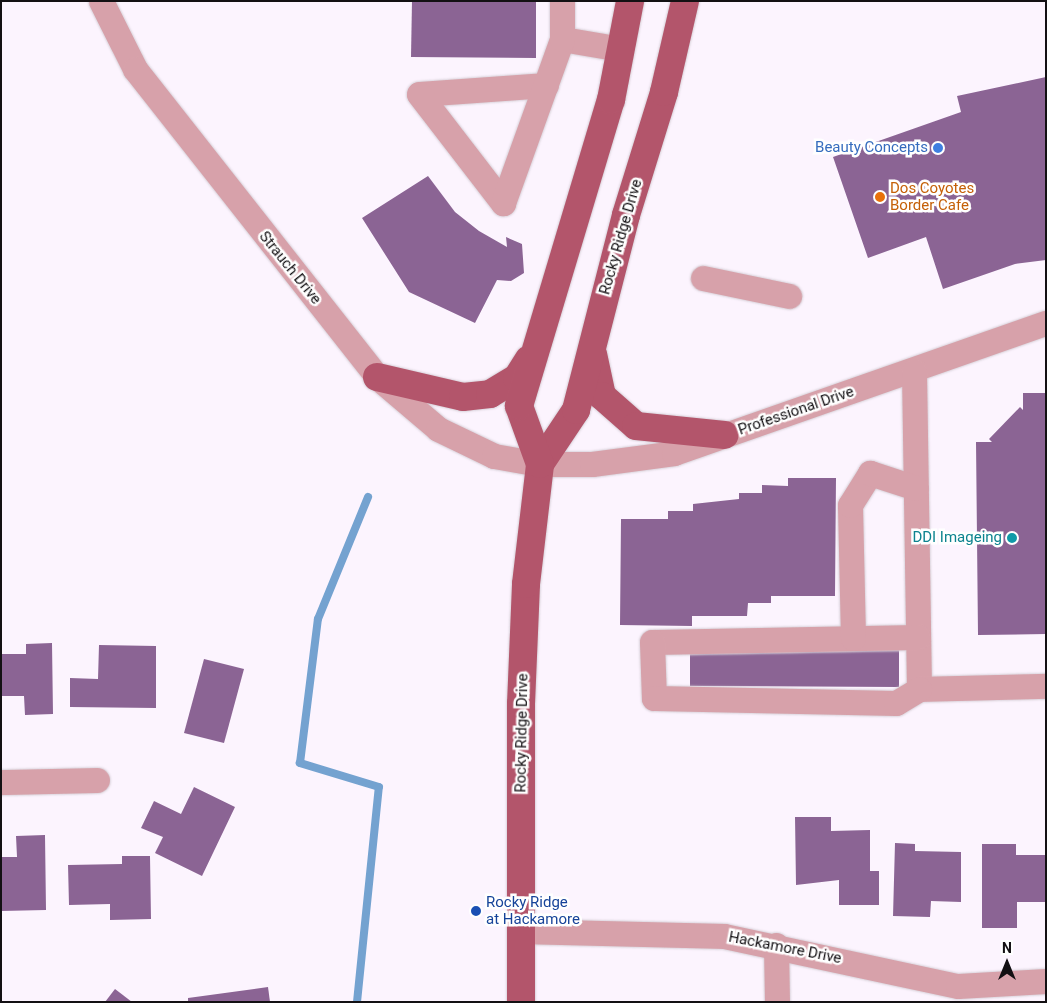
<!DOCTYPE html>
<html>
<head>
<meta charset="utf-8">
<style>
  body { margin:0 }
  #map { position:relative; width:1047px; height:1003px; overflow:hidden; background:#fcf4fe; font-family:Roboto,sans-serif }
  div>[style] { position:absolute }
  .stream>* { height:8px; margin:-4px; padding:0 4px; transform-origin:4px; border-radius:4px; background:#74a2d0 }
  .building>* { inset:0; background:#8b6494 }
  .roads { filter:drop-shadow(0 0 1px #d7d0d8) drop-shadow(0 0 1px #d7d0d8) }
  .minor>* { height:25px; margin:-12.5px; padding:0 12.5px; transform-origin:12.5px; border-radius:12.5px; background:#d7a1aa }
  .major>* { height:28px; margin:-14px; padding:0 14px; transform-origin:14px; border-radius:14px; background:#b3556b }
  .dots>* { width:14px; height:14px; translate:-50% -50%; box-sizing:border-box; border:2px solid #fff; border-radius:50% }
  span { translate:-50% -50%; white-space:nowrap; text-align:center; line-height:1.15; -webkit-text-stroke:5px #fff; paint-order:stroke }
  .shop-label { font-size:15px; color:#366cbe }
  .right { translate:-100% -50%; text-align:right }
  .food-label { font-size:15px; color:#c56008 }
  .left { translate:0 -50%; text-align:left }
  .street-label { font-size:15px; color:#131013 }
  .culture-label { font-size:15px; color:#0d838f }
  .transit-label { font-size:15px; color:#164399 }
  .frame { position:absolute; inset:0; border:2px solid #131013; pointer-events:none }
  .north { position:absolute; left:982px; top:938px; width:50px; height:50px; -webkit-text-stroke:4px #fff; paint-order:stroke; rotate:0deg; font-size:14px; font-weight:700; line-height:20px; text-align:center; color:#131013 }
  .north::after { content:''; display:block; margin:auto; width:18px; height:22px; background:#131013; clip-path:polygon(50% 0,100% 100%,50% 72%,0 100%) }
</style>
</head>
<body>
<div id="map">
  <div class="stream">
    <i style="left:357px;top:1002px;width:216px;rotate:-84.2deg"></i>
    <i style="left:379px;top:787px;width:83px;rotate:-163.1deg"></i>
    <i style="left:300px;top:763px;width:145px;rotate:-82.9deg"></i>
    <i style="left:318px;top:619px;width:132px;rotate:-67.7deg"></i>
  </div>
  <div class="building">
    <i style="clip-path:polygon(412px 1px,536px 1px,536px 58px,411px 57px)"></i>
    <i style="clip-path:polygon(1046px 77px,1046px 260px,1015px 264px,943px 289px,926px 237px,868px 258px,833px 157px,961px 112px,957px 96px)"></i>
    <i style="clip-path:polygon(428px 176px,455px 212px,479px 231px,507px 247px,506px 237px,522px 244px,524px 273px,511px 281px,497px 280px,475px 323px,409px 292px,362px 218px)"></i>
    <i style="clip-path:polygon(1023px 393px,1046px 393px,1046px 634px,978px 635px,976px 442px,992px 442px,989px 439px,1020px 407px,1023px 410px)"></i>
    <i style="clip-path:polygon(788px 478px,836px 478px,835px 596px,771px 596px,771px 603px,748px 603px,747px 616px,692px 616px,692px 626px,620px 625px,621px 519px,668px 519px,668px 511px,693px 511px,693px 504px,739px 499px,739px 493px,762px 493px,762px 485px,788px 486px)"></i>
    <i style="clip-path:polygon(52px 643px,53px 714px,25px 715px,24px 696px,1px 696px,1px 654px,26px 654px,26px 644px)"></i>
    <i style="clip-path:polygon(690px 644px,899px 645px,899px 687px,690px 686px)"></i>
    <i style="clip-path:polygon(99px 645px,156px 646px,156px 708px,70px 707px,70px 678px,98px 679px)"></i>
    <i style="clip-path:polygon(204px 659px,244px 669px,224px 743px,184px 733px)"></i>
    <i style="clip-path:polygon(194px 787px,235px 807px,202px 876px,155px 853px,163px 837px,141px 828px,154px 801px,181px 814px)"></i>
    <i style="clip-path:polygon(795px 817px,831px 817px,831px 831px,870px 830px,870px 871px,879px 871px,879px 905px,839px 905px,839px 880px,796px 885px)"></i>
    <i style="clip-path:polygon(45px 835px,46px 910px,1px 911px,1px 857px,17px 857px,16px 836px)"></i>
    <i style="clip-path:polygon(895px 843px,915px 844px,915px 851px,961px 852px,961px 902px,931px 901px,930px 917px,893px 916px)"></i>
    <i style="clip-path:polygon(982px 844px,1016px 844px,1016px 855px,1046px 855px,1046px 902px,1017px 902px,1017px 928px,982px 928px)"></i>
    <i style="clip-path:polygon(122px 856px,150px 856px,151px 919px,110px 920px,110px 904px,69px 905px,68px 865px,122px 864px)"></i>
    <i style="clip-path:polygon(268px 987px,270px 1002px,188px 1002px,188px 998px)"></i>
    <i style="clip-path:polygon(115px 989px,132px 1002px,105px 1002px)"></i>
  </div>
  <div class="roads">
    <div class="minor">
      <i style="left:101px;top:1px;width:76px;rotate:63.4deg"></i>
      <i style="left:135px;top:69px;width:392px;rotate:51.8deg"></i>
      <i style="left:377px;top:377px;width:80px;rotate:40.4deg"></i>
      <i style="left:438px;top:429px;width:62px;rotate:25.7deg"></i>
      <i style="left:494px;top:456px;width:47px;rotate:9.9deg"></i>
      <i style="left:540px;top:464px;width:52px"></i>
      <i style="left:592px;top:464px;width:83px;rotate:-7.6deg"></i>
      <i style="left:674px;top:453px;width:394px;rotate:-19.3deg"></i>
      <i style="left:562px;top:39px;width:60px;rotate:9.6deg"></i>
      <i style="left:546px;top:85px;width:127px;rotate:175.9deg"></i>
      <i style="left:419px;top:94px;width:138px;rotate:52.4deg"></i>
      <i style="left:503px;top:203px;width:174px;rotate:-70.2deg"></i>
      <i style="left:562px;top:39px;width:38px;rotate:-90deg"></i>
      <i style="left:703px;top:278px;width:88px;rotate:11.8deg"></i>
      <i style="left:914px;top:371px;width:318px;rotate:89.1deg"></i>
      <i style="left:919px;top:689px;width:127px;rotate:-1.4deg"></i>
      <i style="left:918px;top:637px;width:266px;rotate:178.9deg"></i>
      <i style="left:652px;top:642px;width:56px;rotate:88deg"></i>
      <i style="left:654px;top:698px;width:242px;rotate:1.2deg"></i>
      <i style="left:896px;top:703px;width:27px;rotate:-31deg"></i>
      <i style="left:853px;top:638px;width:133px;rotate:-91.3deg"></i>
      <i style="left:850px;top:505px;width:38px;rotate:-58deg"></i>
      <i style="left:870px;top:473px;width:48px;rotate:18.1deg"></i>
      <i style="left:1px;top:782px;width:96px;rotate:-1.2deg"></i>
      <i style="left:521px;top:931px;width:203px;rotate:1.4deg"></i>
      <i style="left:724px;top:936px;width:239px;rotate:12.1deg"></i>
      <i style="left:958px;top:986px;width:88px;rotate:-3.3deg"></i>
      <i style="left:776px;top:945px;width:57px;rotate:89deg"></i>
    </div>
    <div class="major">
      <i style="left:593px;top:354px;width:43px;rotate:77.9deg"></i>
      <i style="left:602px;top:396px;width:45px;rotate:41.4deg"></i>
      <i style="left:636px;top:426px;width:89px;rotate:5.8deg"></i>
      <i style="left:377px;top:377px;width:88px;rotate:13.1deg"></i>
      <i style="left:463px;top:397px;width:27px;rotate:-6deg"></i>
      <i style="left:490px;top:394px;width:31px;rotate:-31deg"></i>
      <i style="left:517px;top:378px;width:22px;rotate:-58deg"></i>
      <i style="left:540px;top:464px;width:65px;rotate:-56.3deg"></i>
      <i style="left:576px;top:410px;width:201px;rotate:-75.6deg"></i>
      <i style="left:626px;top:215px;width:129px;rotate:-72.8deg"></i>
      <i style="left:664px;top:92px;width:93px;rotate:-77deg"></i>
      <i style="left:521px;top:1002px;width:298px;rotate:-90deg"></i>
      <i style="left:521px;top:704px;width:120px;rotate:-87.6deg"></i>
      <i style="left:526px;top:584px;width:121px;rotate:-83.3deg"></i>
      <i style="left:540px;top:464px;width:62px;rotate:-109.9deg"></i>
      <i style="left:519px;top:406px;width:320px;rotate:-73.3deg"></i>
      <i style="left:611px;top:100px;width:101px;rotate:-79.1deg"></i>
    </div>
  </div>
  <div class="dots">
    <i style="left:938px;top:148px;background:#3f7fe0"></i>
    <i style="left:880px;top:197px;background:#e8710a"></i>
    <i style="left:1012px;top:538px;background:#0f9aa8"></i>
    <i style="left:476px;top:911px;background:#1a4fb4"></i>
  </div>
  <div class="shop-label">
    <span class="right" style="left:928px;top:148px">Beauty Concepts</span>
  </div>
  <div class="food-label">
    <span class="left" style="left:890px;top:197px">Dos Coyotes<br>Border Cafe</span>
  </div>
  <div class="street-label">
    <span style="left:621px;top:237px;rotate:-74deg">Rocky Ridge Drive</span>
    <span style="left:290px;top:268px;rotate:51deg">Strauch Drive</span>
    <span style="left:796px;top:411px;rotate:-19deg">Professional Drive</span>
    <span style="left:522px;top:733px;rotate:-89deg">Rocky Ridge Drive</span>
    <span style="left:785px;top:948px;rotate:11deg">Hackamore Drive</span>
  </div>
  <div class="culture-label">
    <span class="right" style="left:1002px;top:538px">DDI Imageing</span>
  </div>
  <div class="transit-label">
    <span class="left" style="left:486px;top:911px">Rocky Ridge<br>at Hackamore</span>
  </div>
  <div class="frame"></div>
  <div class="north">N</div>
</div>
</body>
</html>
